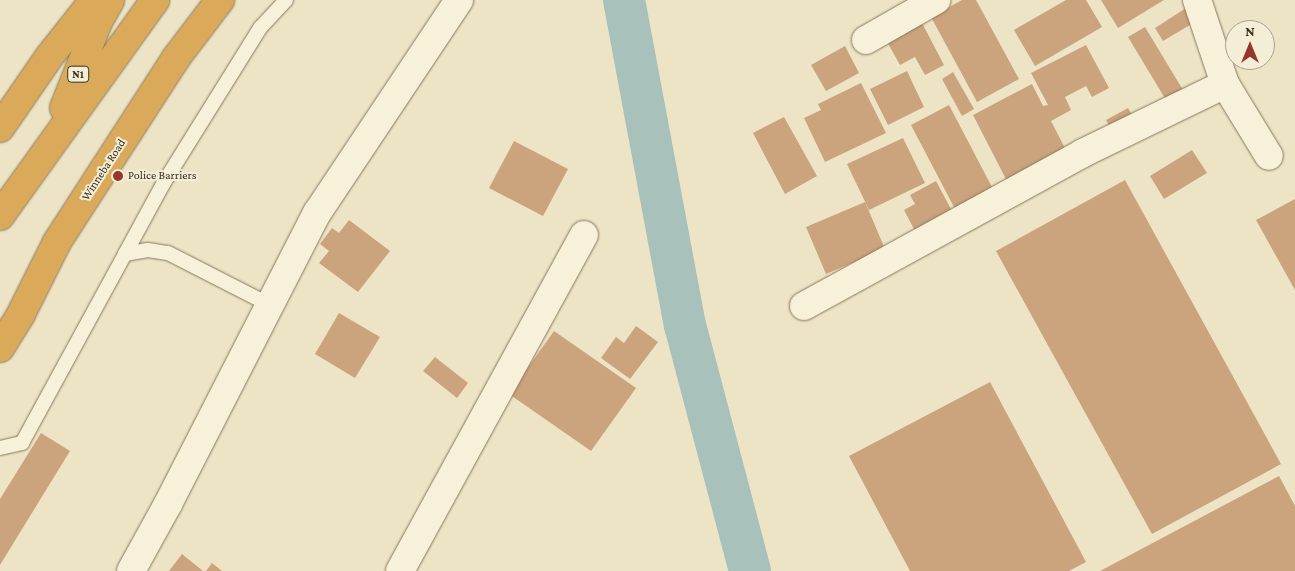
<!DOCTYPE html>
<html>
<head>
<meta charset="utf-8">
<style>
  body { margin:0 }
  #map { position:relative; width:1295px; height:571px; overflow:hidden; background:#ede4c6; font-family:"Crimson Pro",serif }
  div>[style] { position:absolute }
  .river>* { height:42px; margin:-21px; padding:0 21px; transform-origin:21px; border-radius:21px; background:#a8c1bb }
  .building>* { inset:0; background:#cba37d }
  .roads { filter:drop-shadow(0 0 1px #89775c) drop-shadow(0 0 1px #89775c) }
  .lane>* { height:14px; margin:-7px; padding:0 7px; transform-origin:7px; border-radius:7px; background:#f8f1da }
  .street>* { height:28px; margin:-14px; padding:0 14px; transform-origin:14px; border-radius:14px; background:#f8f1da }
  .highway>* { height:28px; margin:-14px; padding:0 14px; transform-origin:14px; border-radius:14px; background:#daaa5a }
  .dots>* { width:14px; height:14px; translate:-50% -50%; box-sizing:border-box; border:2px solid #f5eed6; border-radius:50% }
  span { translate:-50% -50%; white-space:nowrap; text-align:center; line-height:1.15; -webkit-text-stroke:4px #f5eed6; paint-order:stroke }
  .shield-label span { padding:1px 4px; background:#f5eed6; border:1px solid; border-radius:4px; -webkit-text-stroke-width:0 }
  .shield-label { font-size:11px; color:#392e20; font-weight:700 }
  .street-label { font-size:12px; color:#392e20 }
  .poi-label { font-size:12px; color:#392e20 }
  .left { translate:0 -50%; text-align:left }
  .north { position:absolute; left:1225px; top:20px; width:50px; height:50px; box-sizing:border-box; background:#f5eed6; border:1px solid #aaa18d; border-radius:50%; rotate:0deg; font-size:14px; font-weight:700; line-height:20px; text-align:center; color:#392e20 }
  .north::after { content:''; display:block; margin:auto; width:18px; height:22px; background:#96342e; clip-path:polygon(50% 0,100% 100%,50% 72%,0 100%) }
</style>
</head>
<body>
<div id="map">
  <div class="river">
    <i style="left:624px;top:0;width:331px;rotate:79.4deg"></i>
    <i style="left:685px;top:325px;width:254px;rotate:75.2deg"></i>
  </div>
  <div class="building">
    <i style="clip-path:polygon(962px 0,976px 0,1019px 79px,977px 102px,931px 17px)"></i>
    <i style="clip-path:polygon(1066px 0,1086px 0,1102px 27px,1035px 66px,1014px 30px)"></i>
    <i style="clip-path:polygon(1101px 0,1164px 0,1118px 28px)"></i>
    <i style="clip-path:polygon(1186px 8px,1195px 22px,1163px 41px,1155px 28px)"></i>
    <i style="clip-path:polygon(921px 21px,944px 65px,925px 75px,915px 57px,900px 65px,886px 40px)"></i>
    <i style="clip-path:polygon(1145px 27px,1183px 90px,1166px 100px,1128px 37px)"></i>
    <i style="clip-path:polygon(1086px 45px,1109px 88px,1092px 97px,1086px 86px,1065px 97px,1071px 110px,1051px 121px,1069px 156px,1010px 187px,973px 115px,1032px 84px,1043px 106px,1048px 105px,1031px 73px)"></i>
    <i style="clip-path:polygon(845px 46px,859px 73px,826px 91px,811px 65px)"></i>
    <i style="clip-path:polygon(907px 71px,924px 107px,888px 125px,870px 89px)"></i>
    <i style="clip-path:polygon(953px 72px,974px 109px,962px 116px,942px 79px)"></i>
    <i style="clip-path:polygon(861px 83px,886px 133px,825px 162px,804px 118px,821px 110px,818px 104px)"></i>
    <i style="clip-path:polygon(949px 105px,993px 189px,955px 209px,911px 125px)"></i>
    <i style="clip-path:polygon(1128px 108px,1137px 124px,1115px 136px,1106px 120px)"></i>
    <i style="clip-path:polygon(784px 117px,817px 176px,785px 194px,753px 133px)"></i>
    <i style="clip-path:polygon(903px 138px,925px 183px,869px 210px,847px 164px)"></i>
    <i style="clip-path:polygon(514px 141px,568px 169px,543px 216px,489px 188px)"></i>
    <i style="clip-path:polygon(1192px 150px,1207px 173px,1164px 199px,1150px 176px)"></i>
    <i style="clip-path:polygon(1125px 180px,1281px 464px,1152px 534px,996px 251px)"></i>
    <i style="clip-path:polygon(936px 181px,952px 211px,915px 231px,904px 210px,915px 204px,910px 195px)"></i>
    <i style="clip-path:polygon(1295px 199px,1295px 290px,1256px 220px)"></i>
    <i style="clip-path:polygon(865px 202px,885px 249px,826px 274px,806px 227px)"></i>
    <i style="clip-path:polygon(349px 220px,390px 251px,358px 292px,319px 263px,329px 251px,320px 244px,332px 228px,339px 233px)"></i>
    <i style="clip-path:polygon(339px 313px,380px 337px,355px 378px,315px 354px)"></i>
    <i style="clip-path:polygon(636px 326px,658px 342px,630px 379px,601px 358px,616px 337px,624px 343px)"></i>
    <i style="clip-path:polygon(554px 331px,636px 388px,591px 451px,509px 394px)"></i>
    <i style="clip-path:polygon(435px 357px,468px 383px,457px 398px,423px 371px)"></i>
    <i style="clip-path:polygon(990px 382px,1086px 562px,1069px 571px,910px 571px,849px 456px)"></i>
    <i style="clip-path:polygon(41px 433px,70px 451px,0 565px,0 499px)"></i>
    <i style="clip-path:polygon(1279px 476px,1295px 506px,1295px 571px,1100px 571px)"></i>
    <i style="clip-path:polygon(182px 554px,203px 571px,169px 571px)"></i>
    <i style="clip-path:polygon(212px 563px,222px 571px,206px 571px)"></i>
  </div>
  <div class="roads">
    <div class="lane">
      <i style="left:125px;top:254px;width:80px;rotate:-61.5deg"></i>
      <i style="left:163px;top:184px;width:184px;rotate:-58.1deg"></i>
      <i style="left:260px;top:28px;width:38px;rotate:-47deg"></i>
      <i style="left:0;top:448px;width:23px;rotate:-13deg"></i>
      <i style="left:22px;top:443px;width:215px;rotate:-61.4deg"></i>
      <i style="left:125px;top:254px;width:23px;rotate:-10deg"></i>
      <i style="left:148px;top:250px;width:20px;rotate:9deg"></i>
      <i style="left:168px;top:253px;width:114px;rotate:27deg"></i>
    </div>
    <div class="street">
      <i style="left:1197px;top:0;width:89px;rotate:71.6deg"></i>
      <i style="left:1225px;top:84px;width:84px;rotate:58.6deg"></i>
      <i style="left:866px;top:40px;width:81px;rotate:-29.7deg"></i>
      <i style="left:804px;top:306px;width:318px;rotate:-28.7deg"></i>
      <i style="left:1083px;top:153px;width:158px;rotate:-25.9deg"></i>
      <i style="left:131px;top:571px;width:77px;rotate:-61.1deg"></i>
      <i style="left:168px;top:504px;width:327px;rotate:-62.9deg"></i>
      <i style="left:317px;top:213px;width:256px;rotate:-56.3deg"></i>
      <i style="left:400px;top:571px;width:383px;rotate:-61.3deg"></i>
    </div>
    <div class="highway">
      <i style="left:64px;top:108px;width:92px;rotate:-68.4deg"></i>
      <i style="left:98px;top:22px;width:25px;rotate:-61deg"></i>
      <i style="left:0;top:128px;width:86px;rotate:-55.4deg"></i>
      <i style="left:49px;top:57px;width:73px;rotate:-51.7deg"></i>
      <i style="left:0;top:216px;width:266px;rotate:-54.3deg"></i>
      <i style="left:0;top:348px;width:40px;rotate:-58deg"></i>
      <i style="left:21px;top:314px;width:80px;rotate:-63.4deg"></i>
      <i style="left:57px;top:242px;width:219px;rotate:-57.1deg"></i>
      <i style="left:176px;top:58px;width:73px;rotate:-52.8deg"></i>
    </div>
  </div>
  <div class="dots">
    <i style="left:118px;top:176px;background:#96342e"></i>
  </div>
  <div class="shield-label">
    <span style="left:78px;top:74px">N1</span>
  </div>
  <div class="street-label">
    <span style="left:104px;top:170px;rotate:-57deg">Winneba Road</span>
  </div>
  <div class="poi-label">
    <span class="left" style="left:128px;top:176px">Police Barriers</span>
  </div>
  <div class="north">N</div>
</div>
</body>
</html>
